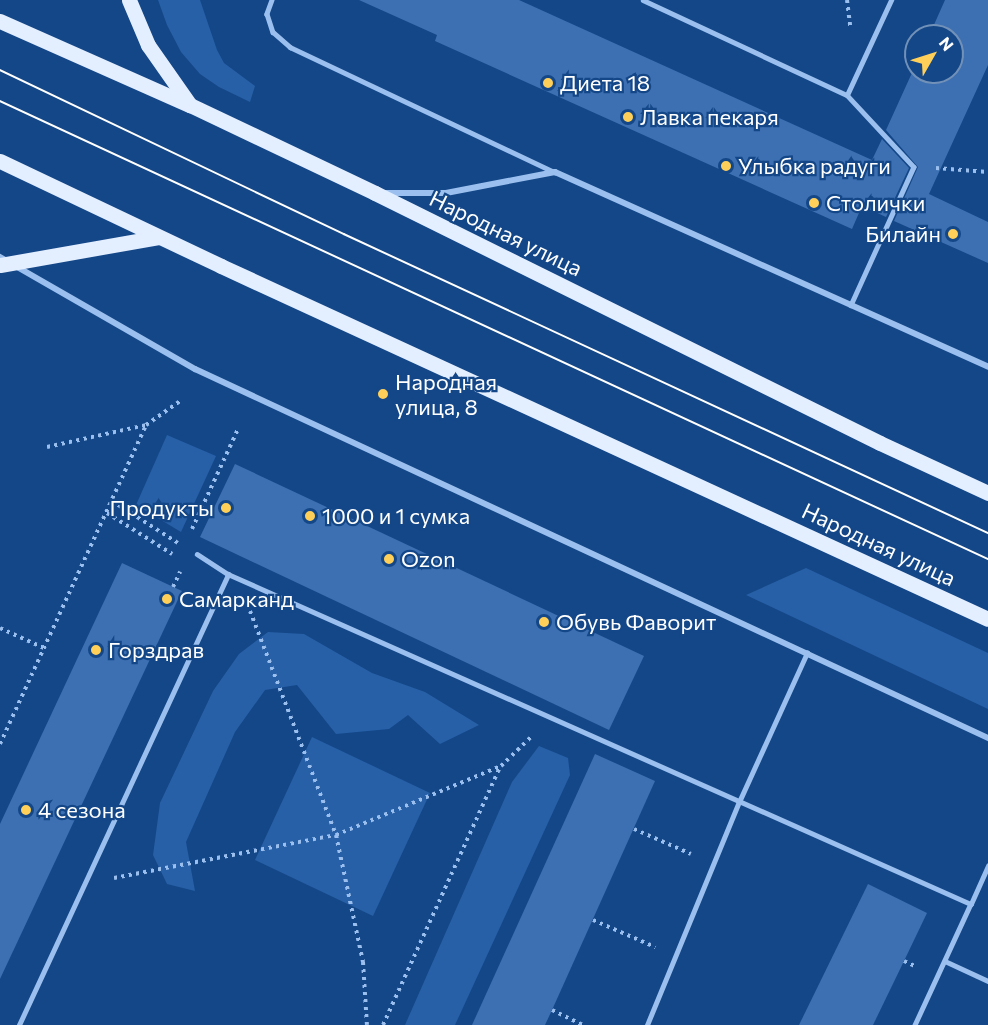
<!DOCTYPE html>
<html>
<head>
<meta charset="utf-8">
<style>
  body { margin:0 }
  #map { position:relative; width:988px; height:1025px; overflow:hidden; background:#144788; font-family:Commissioner,sans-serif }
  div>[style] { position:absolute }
  .green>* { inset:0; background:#2760a7 }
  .building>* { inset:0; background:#3d70b2 }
  .path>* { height:4px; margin-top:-2px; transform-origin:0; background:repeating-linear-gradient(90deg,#9bc0ef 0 3px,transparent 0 7.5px) }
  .service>* { height:4.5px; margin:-2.25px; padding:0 2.25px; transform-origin:2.25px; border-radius:2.25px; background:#9bc0ef }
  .minor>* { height:6px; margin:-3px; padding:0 3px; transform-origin:3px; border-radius:3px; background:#9bc0ef }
  .primary>* { height:15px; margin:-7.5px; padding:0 7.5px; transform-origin:7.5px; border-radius:7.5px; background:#e3eeff }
  .tram>* { height:1.5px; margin:-0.75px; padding:0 0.75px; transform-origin:0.75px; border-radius:0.75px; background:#fff }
  .dots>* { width:16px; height:16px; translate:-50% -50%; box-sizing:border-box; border:3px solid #144788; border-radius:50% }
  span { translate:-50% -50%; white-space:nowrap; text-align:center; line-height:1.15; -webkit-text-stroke:4.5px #144788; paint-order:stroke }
  .poi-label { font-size:22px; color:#fff }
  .left { translate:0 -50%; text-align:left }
  .right { translate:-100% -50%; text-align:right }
  .street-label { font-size:22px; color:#fff }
  .north { position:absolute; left:904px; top:24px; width:60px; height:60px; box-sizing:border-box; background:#144788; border:2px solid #7291b8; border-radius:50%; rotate:51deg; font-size:16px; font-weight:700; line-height:24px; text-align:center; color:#fff }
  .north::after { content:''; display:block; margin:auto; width:21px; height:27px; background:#ffd059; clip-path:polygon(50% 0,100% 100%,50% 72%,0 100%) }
</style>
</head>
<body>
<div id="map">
  <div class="green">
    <i style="clip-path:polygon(158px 0,200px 0,217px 50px,224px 63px,255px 86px,250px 102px,219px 87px,200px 74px,181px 52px,167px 25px)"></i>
    <i style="clip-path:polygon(167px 435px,216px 456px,181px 532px,136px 505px)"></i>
    <i style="clip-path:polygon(806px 568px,988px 653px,988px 709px,746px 595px)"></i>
    <i style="clip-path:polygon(268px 632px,304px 634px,372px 673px,425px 692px,479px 725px,440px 744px,408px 715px,389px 729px,336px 734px,297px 685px,265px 690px,235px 732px,186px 842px,195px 891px,167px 884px,153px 855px,160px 803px,213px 691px,239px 654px)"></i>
    <i style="clip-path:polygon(312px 737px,430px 793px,373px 916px,255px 860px)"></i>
    <i style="clip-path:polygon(539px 746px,568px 758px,570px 775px,455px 1025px,405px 1025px,512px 782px)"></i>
  </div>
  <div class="building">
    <i style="clip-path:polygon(359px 0,519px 0,872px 160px,882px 139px,909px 168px,886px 217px,862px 206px,852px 229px,435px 41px,437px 35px)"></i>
    <i style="clip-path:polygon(945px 0,988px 0,988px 65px,929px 194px,988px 222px,988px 263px,894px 221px,918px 167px,886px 130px,916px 64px,916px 72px,952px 72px,952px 36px,929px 36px)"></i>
    <i style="clip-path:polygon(235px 464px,644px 656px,609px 730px,200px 537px)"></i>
    <i style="clip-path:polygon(122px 563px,182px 591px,0 979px,0 824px)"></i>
    <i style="clip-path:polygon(595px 754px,655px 781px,552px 1010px,545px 1025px,472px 1025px)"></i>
    <i style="clip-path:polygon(868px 884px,927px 913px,904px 961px,873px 1025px,799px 1025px)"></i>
  </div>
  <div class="path">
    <i style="left:847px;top:0;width:26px;rotate:83deg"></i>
    <i style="left:936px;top:168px;width:52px;rotate:4.4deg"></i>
    <i style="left:47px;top:447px;width:101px;rotate:-12.5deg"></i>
    <i style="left:112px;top:501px;width:78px;rotate:32.5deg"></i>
    <i style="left:107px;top:513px;width:77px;rotate:32.2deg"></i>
    <i style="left:192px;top:529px;width:110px;rotate:-65.3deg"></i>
    <i style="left:173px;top:587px;width:17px;rotate:-65deg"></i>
    <i style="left:250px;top:611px;width:240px;rotate:69deg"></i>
    <i style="left:336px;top:835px;width:130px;rotate:78deg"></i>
    <i style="left:363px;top:962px;width:63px;rotate:86.4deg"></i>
    <i style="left:0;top:628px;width:48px;rotate:24.4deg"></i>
    <i style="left:0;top:744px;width:351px;rotate:-65.4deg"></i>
    <i style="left:146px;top:425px;width:42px;rotate:-35.2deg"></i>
    <i style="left:634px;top:829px;width:62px;rotate:23.7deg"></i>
    <i style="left:114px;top:878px;width:226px;rotate:-11deg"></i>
    <i style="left:336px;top:835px;width:179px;rotate:-22.7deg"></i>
    <i style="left:501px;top:766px;width:43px;rotate:-44.1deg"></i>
    <i style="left:593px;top:920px;width:68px;rotate:23.5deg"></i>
    <i style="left:904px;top:961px;width:14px;rotate:25deg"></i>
    <i style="left:552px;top:1010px;width:34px;rotate:26deg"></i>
    <i style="left:383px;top:1025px;width:283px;rotate:-65.6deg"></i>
  </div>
  <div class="service">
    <i style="left:272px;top:0;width:15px;rotate:110deg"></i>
    <i style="left:267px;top:14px;width:19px;rotate:72deg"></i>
    <i style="left:273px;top:32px;width:23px;rotate:41deg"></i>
    <i style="left:290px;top:47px;width:293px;rotate:25.3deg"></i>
    <i style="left:643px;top:0;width:225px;rotate:25deg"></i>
    <i style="left:847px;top:95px;width:105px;rotate:-65.1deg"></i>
    <i style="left:847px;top:95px;width:98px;rotate:47.1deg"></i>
    <i style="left:914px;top:167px;width:152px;rotate:114.5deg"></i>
    <i style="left:197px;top:554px;width:37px;rotate:33deg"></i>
    <i style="left:228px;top:574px;width:813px;rotate:23.95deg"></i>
    <i style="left:971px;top:904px;width:133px;rotate:114.8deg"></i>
    <i style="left:971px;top:904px;width:42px;rotate:-65.9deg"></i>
    <i style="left:945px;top:961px;width:47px;rotate:24.9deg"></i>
    <i style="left:19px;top:1025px;width:497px;rotate:-65.1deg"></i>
    <i style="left:647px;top:1025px;width:241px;rotate:-67.6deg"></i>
    <i style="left:739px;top:802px;width:164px;rotate:-65.5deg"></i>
  </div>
  <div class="minor">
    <i style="left:385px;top:193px;width:61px"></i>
    <i style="left:446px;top:193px;width:111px;rotate:-10.9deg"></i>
    <i style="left:555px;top:172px;width:475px;rotate:24.2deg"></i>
    <i style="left:0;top:257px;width:225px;rotate:29.9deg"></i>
    <i style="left:195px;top:369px;width:875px;rotate:24.95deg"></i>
  </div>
  <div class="primary">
    <i style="left:129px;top:0;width:49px;rotate:67.1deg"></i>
    <i style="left:148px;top:45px;width:73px;rotate:55deg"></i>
    <i style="left:0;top:21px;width:208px;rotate:23.9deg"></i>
    <i style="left:190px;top:105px;width:205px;rotate:25.4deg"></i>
    <i style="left:375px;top:193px;width:563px;rotate:26.34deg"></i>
    <i style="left:880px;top:443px;width:119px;rotate:24.8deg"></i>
    <i style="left:0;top:161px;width:245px;rotate:25.4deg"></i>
    <i style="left:221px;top:266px;width:844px;rotate:24.71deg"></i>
    <i style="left:0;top:265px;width:161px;rotate:-10deg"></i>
  </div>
  <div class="tram">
    <i style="left:0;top:70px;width:381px;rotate:25.5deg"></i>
    <i style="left:344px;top:234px;width:710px;rotate:24.9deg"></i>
    <i style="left:0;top:101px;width:1089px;rotate:24.87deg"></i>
  </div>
  <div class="dots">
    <i style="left:548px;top:83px;background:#ffd059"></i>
    <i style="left:628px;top:117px;background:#ffd059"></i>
    <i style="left:726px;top:166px;background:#ffd059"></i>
    <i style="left:814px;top:203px;background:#ffd059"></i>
    <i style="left:953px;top:234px;background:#ffd059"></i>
    <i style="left:383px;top:394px;background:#ffd059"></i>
    <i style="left:226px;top:508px;background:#ffd059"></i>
    <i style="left:310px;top:516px;background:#ffd059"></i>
    <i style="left:389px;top:559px;background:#ffd059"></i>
    <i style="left:167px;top:599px;background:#ffd059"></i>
    <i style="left:544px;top:622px;background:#ffd059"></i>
    <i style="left:96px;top:650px;background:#ffd059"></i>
    <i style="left:26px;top:810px;background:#ffd059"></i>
  </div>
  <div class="poi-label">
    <span class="left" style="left:560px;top:83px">Диета 18</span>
    <span class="left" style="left:640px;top:117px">Лавка пекаря</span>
    <span class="left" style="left:738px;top:166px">Улыбка радуги</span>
    <span class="left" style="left:826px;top:203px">Столички</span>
    <span class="right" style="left:941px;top:234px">Билайн</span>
    <span class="left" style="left:395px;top:394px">Народная<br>улица, 8</span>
    <span class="right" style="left:214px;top:508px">Продукты</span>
    <span class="left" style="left:322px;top:516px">1000 и 1 сумка</span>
    <span class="left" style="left:401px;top:559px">Ozon</span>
    <span class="left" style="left:179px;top:599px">Самарканд</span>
    <span class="left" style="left:556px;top:622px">Обувь Фаворит</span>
    <span class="left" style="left:108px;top:650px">Горздрав</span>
    <span class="left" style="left:38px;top:810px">4 сезона</span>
  </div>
  <div class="street-label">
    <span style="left:506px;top:233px;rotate:26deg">Народная улица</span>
    <span style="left:879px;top:544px;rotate:25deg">Народная улица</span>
  </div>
  <div class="north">N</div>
</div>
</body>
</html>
